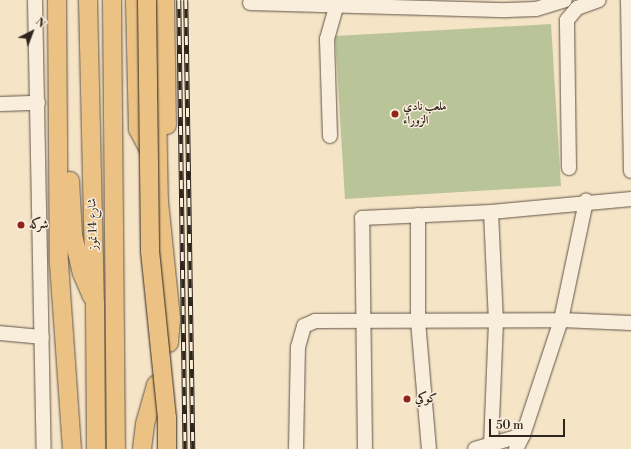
<!DOCTYPE html>
<html>
<head>
<meta charset="utf-8">
<style>
  body { margin:0 }
  #map { position:relative; width:631px; height:449px; overflow:hidden; background:#f6e4c7; font-family:"Libre Bodoni",Amiri,serif }
  div>[style] { position:absolute }
  .green>* { inset:0; background:#b9c598 }
  .roads { filter:drop-shadow(0 0 1px #605547) drop-shadow(0 0 1px #605547) }
  .minor>* { height:14px; margin:-7px; padding:0 7px; transform-origin:7px; border-radius:7px; background:#f9eddb }
  .major>* { height:18px; margin:-9px; padding:0 9px; transform-origin:9px; border-radius:9px; background:#ebc284 }
  .rail>* { height:4.5px; margin-top:-2.25px; transform-origin:0; background:repeating-linear-gradient(90deg,#f9eddb 0 9px,#2e251c 0 18px); box-sizing:border-box; border-block:1px solid #2e251c }
  .bridges { filter:drop-shadow(0 0 1px #2e251c) drop-shadow(0 0 1px #2e251c) }
  .major-bridge>* { height:18px; margin:-9px; padding:0 9px; transform-origin:9px; border-radius:9px; background:#ebc284 }
  .dots>* { width:11px; height:11px; translate:-50% -50%; box-sizing:border-box; border:2px solid #f9eddb; border-radius:50% }
  span { translate:-50% -50%; white-space:nowrap; text-align:center; line-height:1.15; -webkit-text-stroke:3px #f9eddb; paint-order:stroke }
  .poi-label { font-size:12px; color:#2e251c; font-weight:700 }
  .left { translate:0 -50%; text-align:left }
  .street-label { font-size:12px; color:#2e251c }
  .north { position:absolute; left:12px; top:12px; width:40px; height:40px; -webkit-text-stroke:3px #f9eddb; paint-order:stroke; rotate:42deg; font-size:11px; font-weight:700; line-height:16px; text-align:center; color:#2e251c }
  .north::after { content:''; display:block; margin:auto; width:14px; height:18px; background:#2e251c; clip-path:polygon(50% 0,100% 100%,50% 72%,0 100%) }
  .scale { position:absolute; left:489px; top:419px; width:76px; height:18px; box-sizing:border-box; border:2px solid #2e251c; border-top:0; padding-left:5px; font-size:12px; line-height:14px; white-space:nowrap; color:#2e251c; -webkit-text-stroke:3px #f9eddb; paint-order:stroke }
</style>
</head>
<body>
<div id="map">
  <div class="green">
    <i style="clip-path:polygon(551px 24px,561px 186px,345px 199px,335px 36px)"></i>
  </div>
  <div class="roads">
    <div class="minor">
      <i style="left:35px;top:0;width:449px;rotate:88.9deg"></i>
      <i style="left:628px;top:0;width:171px;rotate:89deg"></i>
      <i style="left:250px;top:3px;width:257px;rotate:1.6deg"></i>
      <i style="left:507px;top:10px;width:29px;rotate:-2deg"></i>
      <i style="left:536px;top:9px;width:30px;rotate:-17deg"></i>
      <i style="left:0;top:104px;width:38px;rotate:-2deg"></i>
      <i style="left:330px;top:136px;width:97px;rotate:-91.8deg"></i>
      <i style="left:327px;top:39px;width:41px;rotate:-74.2deg"></i>
      <i style="left:569px;top:168px;width:148px;rotate:-90.8deg"></i>
      <i style="left:567px;top:20px;width:16px;rotate:-50deg"></i>
      <i style="left:577px;top:8px;width:23px;rotate:-20deg"></i>
      <i style="left:491px;top:212px;width:109px;rotate:87.4deg"></i>
      <i style="left:496px;top:321px;width:122px;rotate:92.3deg"></i>
      <i style="left:418px;top:215px;width:106px;rotate:90deg"></i>
      <i style="left:418px;top:321px;width:128px;rotate:85.1deg"></i>
      <i style="left:0;top:333px;width:42px;rotate:5.4deg"></i>
      <i style="left:296px;top:449px;width:102px;rotate:-88.9deg"></i>
      <i style="left:298px;top:347px;width:22px;rotate:-74deg"></i>
      <i style="left:304px;top:326px;width:12px;rotate:-24deg"></i>
      <i style="left:315px;top:321px;width:246px;rotate:-0.2deg"></i>
      <i style="left:561px;top:320px;width:70px;rotate:2.5deg"></i>
      <i style="left:365px;top:449px;width:231px;rotate:-90.7deg"></i>
      <i style="left:362px;top:218px;width:129px;rotate:-2.7deg"></i>
      <i style="left:491px;top:212px;width:141px;rotate:-5.3deg"></i>
      <i style="left:475px;top:449px;width:50px;rotate:-16.3deg"></i>
      <i style="left:516px;top:449px;width:16px;rotate:-63deg"></i>
      <i style="left:523px;top:435px;width:121px;rotate:-71.7deg"></i>
      <i style="left:561px;top:320px;width:122px;rotate:-78.1deg"></i>
    </div>
    <div class="major">
      <i style="left:57px;top:0;width:263px;rotate:89.6deg"></i>
      <i style="left:59px;top:263px;width:186px;rotate:86deg"></i>
      <i style="left:88px;top:0;width:303px;rotate:88.7deg"></i>
      <i style="left:95px;top:303px;width:146px;rotate:89.6deg"></i>
      <i style="left:112px;top:0;width:449px;rotate:89.5deg"></i>
      <i style="left:135px;top:0;width:129px;rotate:88.7deg"></i>
      <i style="left:138px;top:129px;width:21px;rotate:62deg"></i>
      <i style="left:165px;top:0;width:125px;rotate:89.1deg"></i>
      <i style="left:157px;top:109px;width:93px;rotate:88.8deg"></i>
      <i style="left:159px;top:202px;width:118px;rotate:84.1deg"></i>
      <i style="left:171px;top:319px;width:24px;rotate:95deg"></i>
      <i style="left:70px;top:181px;width:54px;rotate:86.8deg"></i>
      <i style="left:73px;top:235px;width:39px;rotate:77deg"></i>
      <i style="left:82px;top:273px;width:25px;rotate:67deg"></i>
      <i style="left:142px;top:449px;width:25px;rotate:-83deg"></i>
      <i style="left:145px;top:424px;width:41px;rotate:-74.2deg"></i>
    </div>
  </div>
  <div class="rail">
    <i style="left:179px;top:0;width:449px;rotate:89.2deg"></i>
    <i style="left:186px;top:0;width:449px;rotate:89.1deg"></i>
  </div>
  <div class="bridges">
    <div class="major-bridge">
      <i style="left:147px;top:0;width:251px;rotate:89.3deg"></i>
      <i style="left:150px;top:251px;width:168px;rotate:84.2deg"></i>
      <i style="left:167px;top:418px;width:31px;rotate:90deg"></i>
    </div>
  </div>
  <div class="dots">
    <i style="left:395px;top:114px;background:#8f2418"></i>
    <i style="left:21px;top:225px;background:#8f2418"></i>
    <i style="left:407px;top:399px;background:#8f2418"></i>
  </div>
  <div class="poi-label">
    <span class="left" style="left:403px;top:114px">ملعب نادي<br>الزوراء</span>
    <span class="left" style="left:29px;top:225px">شركه</span>
    <span class="left" style="left:415px;top:399px">كوكي</span>
  </div>
  <div class="street-label">
    <span style="left:93px;top:224px;rotate:-92deg">شارع 14 تموز</span>
  </div>
  <div class="north">N</div>
  <div class="scale">50 m</div>
</div>
</body>
</html>
